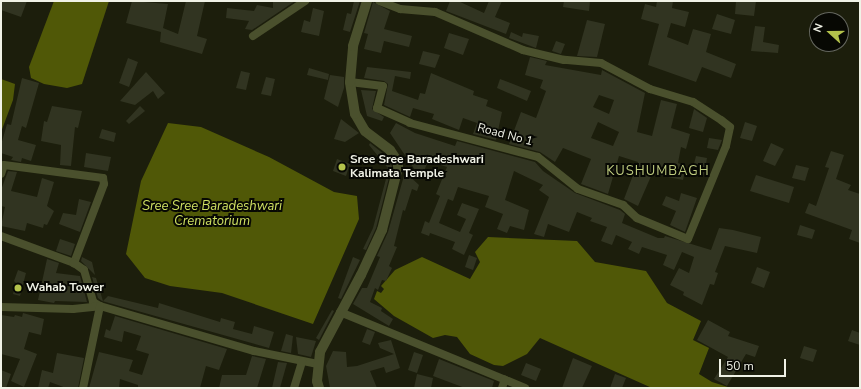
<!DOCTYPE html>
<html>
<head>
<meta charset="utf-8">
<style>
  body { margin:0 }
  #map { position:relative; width:861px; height:389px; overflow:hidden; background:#1c1e0c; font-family:"Nunito Sans",sans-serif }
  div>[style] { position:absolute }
  .water>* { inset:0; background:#505807 }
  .building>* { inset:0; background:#313421 }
  .minor>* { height:8px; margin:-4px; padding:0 4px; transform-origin:4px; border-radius:4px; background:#4a502d }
  .tertiary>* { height:10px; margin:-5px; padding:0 5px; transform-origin:5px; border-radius:5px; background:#4a502d }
  .dots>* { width:11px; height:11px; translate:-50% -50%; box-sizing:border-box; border:2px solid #070803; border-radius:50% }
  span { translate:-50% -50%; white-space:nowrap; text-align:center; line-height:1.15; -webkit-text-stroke:4px #070803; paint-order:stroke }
  .street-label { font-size:12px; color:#f0f2e6 }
  .poi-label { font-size:12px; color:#f0f2e6; font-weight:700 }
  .left { translate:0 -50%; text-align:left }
  .neighbourhood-label { font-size:13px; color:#c0cd80; letter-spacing:1px }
  .water-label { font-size:13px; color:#cfe062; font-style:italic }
  .frame { position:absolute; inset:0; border:2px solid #f0f2e6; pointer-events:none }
  .north { position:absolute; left:809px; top:12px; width:40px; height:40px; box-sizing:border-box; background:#070803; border:1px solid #64665e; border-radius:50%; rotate:291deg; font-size:11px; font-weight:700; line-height:16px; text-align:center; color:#f0f2e6 }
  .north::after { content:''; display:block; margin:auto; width:14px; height:18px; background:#b3c24b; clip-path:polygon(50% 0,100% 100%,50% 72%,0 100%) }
  .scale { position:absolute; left:719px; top:359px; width:67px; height:18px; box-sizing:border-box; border:2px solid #f0f2e6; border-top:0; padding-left:5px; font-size:12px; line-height:14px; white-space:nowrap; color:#f0f2e6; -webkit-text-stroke:3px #070803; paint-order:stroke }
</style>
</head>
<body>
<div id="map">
  <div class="water">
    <i style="clip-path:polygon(54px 1px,109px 1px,82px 84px,67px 88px,44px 84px,31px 78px,29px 67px)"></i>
    <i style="clip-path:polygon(1px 79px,15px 84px,13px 100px,1px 132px)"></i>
    <i style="clip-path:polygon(168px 123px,201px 127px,269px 157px,334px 192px,357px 196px,359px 219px,313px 324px,222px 293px,170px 286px,145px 278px,126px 254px,141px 181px)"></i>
    <i style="clip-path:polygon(488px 237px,577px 241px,595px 262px,646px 271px,667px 303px,701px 321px,693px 340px,709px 348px,699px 374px,712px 382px,731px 388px,652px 388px,540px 338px,527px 354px,503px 366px,494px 365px,470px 354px,457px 337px,445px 335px,433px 338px,394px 316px,374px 299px,377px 291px,381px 293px,384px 289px,381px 286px,395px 270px,422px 257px,470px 279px,480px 262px,475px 252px)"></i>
  </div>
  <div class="building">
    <i style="clip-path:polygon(2px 1px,27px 1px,21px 17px,1px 10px)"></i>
    <i style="clip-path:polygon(132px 1px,168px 4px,163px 28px,178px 34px,186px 1px,205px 1px,197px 36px,207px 39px,202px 54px,160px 42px,161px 32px,126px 23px)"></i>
    <i style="clip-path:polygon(273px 1px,295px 1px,252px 30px,245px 29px,249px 21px,226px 18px,227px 8px,254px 11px,257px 5px,273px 8px)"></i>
    <i style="clip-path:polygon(354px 1px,360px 1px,350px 32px,343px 30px,347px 13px,351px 14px)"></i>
    <i style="clip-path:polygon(450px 1px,458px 1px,484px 13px,489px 1px,502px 1px,495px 17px,510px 23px,506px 34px,446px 11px)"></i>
    <i style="clip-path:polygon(564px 1px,590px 1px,589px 11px,563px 7px)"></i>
    <i style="clip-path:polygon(657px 1px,673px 1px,672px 8px,689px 12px,685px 27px,671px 23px,667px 37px,688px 45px,693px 29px,711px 34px,706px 52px,736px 64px,731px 78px,702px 67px,696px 82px,648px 65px,659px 24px,641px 19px,645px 4px,656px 7px)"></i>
    <i style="clip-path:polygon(736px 1px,756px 1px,754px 16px,735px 14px)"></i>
    <i style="clip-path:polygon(373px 2px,390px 11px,384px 29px,412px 36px,409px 47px,384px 41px,381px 53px,364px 49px,368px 34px,364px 33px)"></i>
    <i style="clip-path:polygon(313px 8px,324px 11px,319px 36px,301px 32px,304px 20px,310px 22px)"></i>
    <i style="clip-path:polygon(717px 14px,735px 20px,731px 34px,712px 29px)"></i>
    <i style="clip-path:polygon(587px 20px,605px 24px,597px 57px,577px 56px)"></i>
    <i style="clip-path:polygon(755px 26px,765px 27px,763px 42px,779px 45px,778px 53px,751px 51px)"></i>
    <i style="clip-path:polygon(511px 32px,522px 37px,523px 33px,539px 36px,536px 48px,509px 38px)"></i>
    <i style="clip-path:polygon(449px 33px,469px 39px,463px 55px,444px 48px)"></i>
    <i style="clip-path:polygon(556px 41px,565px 44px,561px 54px,552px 51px)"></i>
    <i style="clip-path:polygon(423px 51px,440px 55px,435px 68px,419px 64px)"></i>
    <i style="clip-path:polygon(evenodd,530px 57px,547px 61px,545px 65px,601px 75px,602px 70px,645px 93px,637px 132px,652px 136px,661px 100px,677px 104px,671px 128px,690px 134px,686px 149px,681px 147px,678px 163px,686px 166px,683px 180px,652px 174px,638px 206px,624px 199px,638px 162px,619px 156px,608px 194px,581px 184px,591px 159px,563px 148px,555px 162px,540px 152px,509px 144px,521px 112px,536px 118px,546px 91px,540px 88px,543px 80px,525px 75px,530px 57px,599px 95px,614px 100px,609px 114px,593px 107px,599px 95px,530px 57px,598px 122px,619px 132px,613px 146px,591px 138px,598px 122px)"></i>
    <i style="clip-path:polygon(128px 58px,138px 62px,129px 87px,119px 83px)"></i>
    <i style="clip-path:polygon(367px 67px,411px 72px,410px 79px,395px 76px,392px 91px,418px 100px,420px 93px,425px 94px,431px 73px,474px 91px,473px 95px,488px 100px,486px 106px,502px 112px,496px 140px,473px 134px,477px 123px,463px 118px,459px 130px,432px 119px,434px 114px,413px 108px,410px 117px,384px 105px,388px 84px,384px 81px,364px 78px)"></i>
    <i style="clip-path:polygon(309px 68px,329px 74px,328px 80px,307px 75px)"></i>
    <i style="clip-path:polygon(241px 71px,250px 73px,246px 90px,236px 88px)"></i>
    <i style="clip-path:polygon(146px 72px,165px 93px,158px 99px,153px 91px,135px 105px,120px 101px)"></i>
    <i style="clip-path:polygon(330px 75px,344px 77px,344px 88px,338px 107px,324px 99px)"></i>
    <i style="clip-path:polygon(266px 77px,275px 79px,271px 96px,261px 94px)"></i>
    <i style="clip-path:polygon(22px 78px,39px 83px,26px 128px,22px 126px,18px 140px,36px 145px,31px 161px,22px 158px,21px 162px,11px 160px,13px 157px,1px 153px,1px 145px,7px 124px,11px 125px)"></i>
    <i style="clip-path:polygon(500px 79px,531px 91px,527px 101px,497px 88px)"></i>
    <i style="clip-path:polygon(361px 90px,376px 91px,372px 109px,384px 117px,382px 121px,367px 116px)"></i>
    <i style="clip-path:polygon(52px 106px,82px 111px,78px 128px,75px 127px,71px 166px,60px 165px,61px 145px,41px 141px,44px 121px,47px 122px)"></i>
    <i style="clip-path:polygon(140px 106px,145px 111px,129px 124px,126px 121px)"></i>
    <i style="clip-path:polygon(694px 109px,707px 118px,703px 132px,689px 128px)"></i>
    <i style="clip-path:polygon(341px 119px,359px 133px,345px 142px,334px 139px)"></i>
    <i style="clip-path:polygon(745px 122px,757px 126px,752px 141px,740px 138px)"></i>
    <i style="clip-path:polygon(396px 123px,415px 133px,455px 146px,457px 141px,535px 162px,543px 171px,575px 193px,620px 210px,625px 214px,622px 223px,658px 238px,664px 238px,665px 236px,711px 250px,719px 228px,733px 230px,761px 237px,757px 253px,725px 246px,715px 272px,718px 273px,714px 285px,710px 284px,702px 305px,683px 295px,684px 292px,670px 285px,679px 268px,689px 273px,694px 257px,682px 252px,674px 270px,663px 265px,667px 255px,642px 247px,639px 254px,628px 249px,632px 242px,616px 235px,612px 245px,601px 241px,607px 227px,590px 221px,592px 218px,577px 212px,569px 232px,548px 224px,544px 237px,534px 234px,549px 197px,539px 190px,543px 185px,514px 171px,505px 200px,529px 210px,524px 230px,510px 226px,507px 233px,497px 229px,503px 214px,485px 207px,489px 196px,458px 187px,453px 201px,448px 199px,439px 223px,460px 232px,466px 219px,457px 215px,462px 203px,479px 209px,469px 233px,473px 235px,464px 255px,452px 249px,455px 242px,430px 233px,429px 236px,421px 233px,425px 221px,429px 223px,440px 196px,436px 194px,447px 167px,428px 161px,421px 179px,390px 133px)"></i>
    <i style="clip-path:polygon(102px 129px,116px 133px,114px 142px,99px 138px)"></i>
    <i style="clip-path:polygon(709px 138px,722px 140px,718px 150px,707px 148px)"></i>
    <i style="clip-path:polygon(370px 143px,385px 155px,392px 166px,376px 228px,366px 250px,363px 249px,373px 228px,387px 175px,387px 167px,369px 145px)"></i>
    <i style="clip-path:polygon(771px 143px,784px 149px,775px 166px,763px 161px)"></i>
    <i style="clip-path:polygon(831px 151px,844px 155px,836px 179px,851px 185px,848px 190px,860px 194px,860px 243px,849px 239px,852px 230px,805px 213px,809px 203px,816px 206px,829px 168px,825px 167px)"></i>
    <i style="clip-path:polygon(86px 153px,111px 157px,108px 171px,84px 167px)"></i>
    <i style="clip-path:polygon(696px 156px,707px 158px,704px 175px,692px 172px)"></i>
    <i style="clip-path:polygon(337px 159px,350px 164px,346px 176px,333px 171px)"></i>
    <i style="clip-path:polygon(796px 165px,809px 168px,805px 181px,792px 178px)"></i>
    <i style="clip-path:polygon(8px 171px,17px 172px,11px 191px,37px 197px,42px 178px,54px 182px,47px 206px,54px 211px,47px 225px,44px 224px,43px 228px,27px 223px,25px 231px,1px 226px,5px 207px,1px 206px,1px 190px)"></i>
    <i style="clip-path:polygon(405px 172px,419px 185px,417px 191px,412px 189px,405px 211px,403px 210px,394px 246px,397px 247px,389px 266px,392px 268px,386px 281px,382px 280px,378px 290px,375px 288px,370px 302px,382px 308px,381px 311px,393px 319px,389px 326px,353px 304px,362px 288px,367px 288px,380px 257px,377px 256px,388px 232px)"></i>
    <i style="clip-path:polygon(756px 175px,794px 187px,789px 203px,750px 191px)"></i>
    <i style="clip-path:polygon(681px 193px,697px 198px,685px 232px,670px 225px,676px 211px,662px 205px,666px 196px,679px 201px)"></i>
    <i style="clip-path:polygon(79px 199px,91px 202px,80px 232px,59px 224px,63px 213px,76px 215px)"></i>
    <i style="clip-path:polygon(800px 225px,815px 230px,812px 239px,797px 235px)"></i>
    <i style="clip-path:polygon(60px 239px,75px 244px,71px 256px,56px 251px)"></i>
    <i style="clip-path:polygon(469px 255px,477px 258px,473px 270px,465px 267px)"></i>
    <i style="clip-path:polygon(82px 257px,92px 262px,95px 275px,81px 261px)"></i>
    <i style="clip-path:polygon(353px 257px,360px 260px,341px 299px,338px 298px)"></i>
    <i style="clip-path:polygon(47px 259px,59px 263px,56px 273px,80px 276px,87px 302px,55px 301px,54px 303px,38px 300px)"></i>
    <i style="clip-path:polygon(757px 267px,770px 272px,764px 288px,751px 283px)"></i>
    <i style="clip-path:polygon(18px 270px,26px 273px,20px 296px,13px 294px,16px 283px,14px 281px)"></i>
    <i style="clip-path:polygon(92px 277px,96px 278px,103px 301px,108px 296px,158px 308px,159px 303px,220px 322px,221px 318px,235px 322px,233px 329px,252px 334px,254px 326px,274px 332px,269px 348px,102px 301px,98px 298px)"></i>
    <i style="clip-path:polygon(332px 310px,334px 311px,319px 340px,316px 338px)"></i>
    <i style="clip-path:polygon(23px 313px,44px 319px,41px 335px,29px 332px,24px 349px,37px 354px,24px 387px,11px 381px,20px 359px,1px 354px,1px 315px,14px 317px,15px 315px,22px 317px)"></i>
    <i style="clip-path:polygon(115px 316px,227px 349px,219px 370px,206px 366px,200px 388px,138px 388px,138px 385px,120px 379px,119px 388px,89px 388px,99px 352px,133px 360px,129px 371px,142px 375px,149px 354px,136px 350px,141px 336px,124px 331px,122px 342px,104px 337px,106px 329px,110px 331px)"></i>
    <i style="clip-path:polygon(708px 320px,730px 332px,728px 336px,759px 346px,755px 357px,746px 354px,727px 386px,714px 379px,728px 357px,697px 340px)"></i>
    <i style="clip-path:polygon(367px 329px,375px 332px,370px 345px,362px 342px)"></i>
    <i style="clip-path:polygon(852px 330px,860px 333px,860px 345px,848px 341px)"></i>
    <i style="clip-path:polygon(286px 334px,293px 336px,291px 353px,281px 351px)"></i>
    <i style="clip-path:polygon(296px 337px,316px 341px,311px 357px,298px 354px)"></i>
    <i style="clip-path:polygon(391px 340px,400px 368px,386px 373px,384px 367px,370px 371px,377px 388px,330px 388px,326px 366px,333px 351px,346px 352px,347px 367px,357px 366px,394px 354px,380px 348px,378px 343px)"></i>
    <i style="clip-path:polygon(804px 346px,817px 350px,813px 362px,800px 358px)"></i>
    <i style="clip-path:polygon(414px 352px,423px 355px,417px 373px,408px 370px)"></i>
    <i style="clip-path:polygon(57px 353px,84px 358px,78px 388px,66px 388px,50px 382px,48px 388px,38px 388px,42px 370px,53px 373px)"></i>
    <i style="clip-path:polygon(252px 356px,266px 359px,257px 388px,219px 388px,222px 375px,246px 375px)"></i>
    <i style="clip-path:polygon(573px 358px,592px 366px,582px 388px,562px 388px)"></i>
    <i style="clip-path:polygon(439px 359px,494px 381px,492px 388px,465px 388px,433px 376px)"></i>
    <i style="clip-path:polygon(278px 362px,287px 363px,280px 388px,272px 388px)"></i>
    <i style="clip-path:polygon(526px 363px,541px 369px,536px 381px,521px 375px)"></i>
    <i style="clip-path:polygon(1px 370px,11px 374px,6px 388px,1px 388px)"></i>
    <i style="clip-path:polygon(417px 374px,433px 378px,431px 388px,414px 388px)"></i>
    <i style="clip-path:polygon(615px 374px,626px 378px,622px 388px,610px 388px)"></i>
  </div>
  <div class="minor">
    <i style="left:253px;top:36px;width:63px;rotate:-33.9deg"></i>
    <i style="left:350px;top:82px;width:33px;rotate:7deg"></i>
    <i style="left:383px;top:86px;width:23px;rotate:105deg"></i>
    <i style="left:377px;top:108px;width:36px;rotate:24deg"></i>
    <i style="left:410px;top:123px;width:132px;rotate:14.9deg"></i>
    <i style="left:538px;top:157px;width:51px;rotate:38.7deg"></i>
    <i style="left:578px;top:189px;width:48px;rotate:19.6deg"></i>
    <i style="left:623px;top:205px;width:19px;rotate:43deg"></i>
    <i style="left:637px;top:218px;width:55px;rotate:22.4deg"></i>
    <i style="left:688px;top:239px;width:100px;rotate:-67.8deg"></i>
    <i style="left:726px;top:146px;width:19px;rotate:-78deg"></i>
    <i style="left:730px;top:127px;width:11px;rotate:-142deg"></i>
    <i style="left:721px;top:120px;width:33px;rotate:-147deg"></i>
    <i style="left:693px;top:102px;width:45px;rotate:-163.2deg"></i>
    <i style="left:650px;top:89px;width:55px;rotate:-152deg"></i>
    <i style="left:601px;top:63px;width:37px;rotate:-175deg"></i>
    <i style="left:564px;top:60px;width:42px;rotate:-166.3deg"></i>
    <i style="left:523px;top:50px;width:96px;rotate:-156.6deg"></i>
    <i style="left:435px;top:12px;width:35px;rotate:-175deg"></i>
    <i style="left:400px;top:9px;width:22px;rotate:-159deg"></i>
    <i style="left:1px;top:174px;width:9px;rotate:-72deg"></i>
    <i style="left:4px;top:165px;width:100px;rotate:7.5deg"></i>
    <i style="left:103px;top:178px;width:6px;rotate:81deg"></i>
    <i style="left:104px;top:184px;width:85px;rotate:110.8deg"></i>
    <i style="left:1px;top:236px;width:78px;rotate:20.3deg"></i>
    <i style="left:74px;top:263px;width:12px;rotate:35deg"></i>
    <i style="left:84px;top:270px;width:33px;rotate:74deg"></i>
    <i style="left:93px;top:302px;width:8px;rotate:30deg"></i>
    <i style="left:100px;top:306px;width:160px;rotate:16.3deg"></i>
    <i style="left:254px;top:351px;width:65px;rotate:11.5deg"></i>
    <i style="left:1px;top:307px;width:72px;rotate:1.6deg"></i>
    <i style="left:73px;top:309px;width:27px;rotate:-6deg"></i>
    <i style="left:100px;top:306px;width:84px;rotate:101.7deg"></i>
    <i style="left:340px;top:312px;width:200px;rotate:22.3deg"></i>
    <i style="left:294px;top:388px;width:28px;rotate:-73deg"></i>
    <i style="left:502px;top:388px;width:9px;rotate:-72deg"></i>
  </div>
  <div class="tertiary">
    <i style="left:319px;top:388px;width:7px;rotate:-106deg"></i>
    <i style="left:317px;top:381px;width:29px;rotate:-84deg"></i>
    <i style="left:320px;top:352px;width:87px;rotate:-62deg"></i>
    <i style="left:361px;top:275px;width:50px;rotate:-65deg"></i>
    <i style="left:382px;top:230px;width:65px;rotate:-75.7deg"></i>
    <i style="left:398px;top:167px;width:5px;rotate:-90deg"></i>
    <i style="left:398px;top:162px;width:14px;rotate:-124deg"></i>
    <i style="left:390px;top:150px;width:31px;rotate:-143deg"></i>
    <i style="left:365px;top:131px;width:20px;rotate:-120deg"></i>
    <i style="left:355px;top:114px;width:32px;rotate:-99deg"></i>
    <i style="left:350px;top:82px;width:36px;rotate:-85deg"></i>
    <i style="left:353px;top:46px;width:47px;rotate:-72.7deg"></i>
  </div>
  <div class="dots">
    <i style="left:342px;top:167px;background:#b3c24b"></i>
    <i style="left:18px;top:288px;background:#b3c24b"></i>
  </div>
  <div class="street-label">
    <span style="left:505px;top:135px;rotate:15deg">Road No 1</span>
  </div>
  <div class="poi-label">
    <span class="left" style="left:350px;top:167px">Sree Sree Baradeshwari<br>Kalimata Temple</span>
    <span class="left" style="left:26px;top:288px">Wahab Tower</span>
  </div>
  <div class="neighbourhood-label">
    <span style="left:658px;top:171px">KUSHUMBAGH</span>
  </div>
  <div class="water-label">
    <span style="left:212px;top:214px">Sree Sree Baradeshwari<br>Crematorium</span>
  </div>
  <div class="frame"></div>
  <div class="north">N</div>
  <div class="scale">50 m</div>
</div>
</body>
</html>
